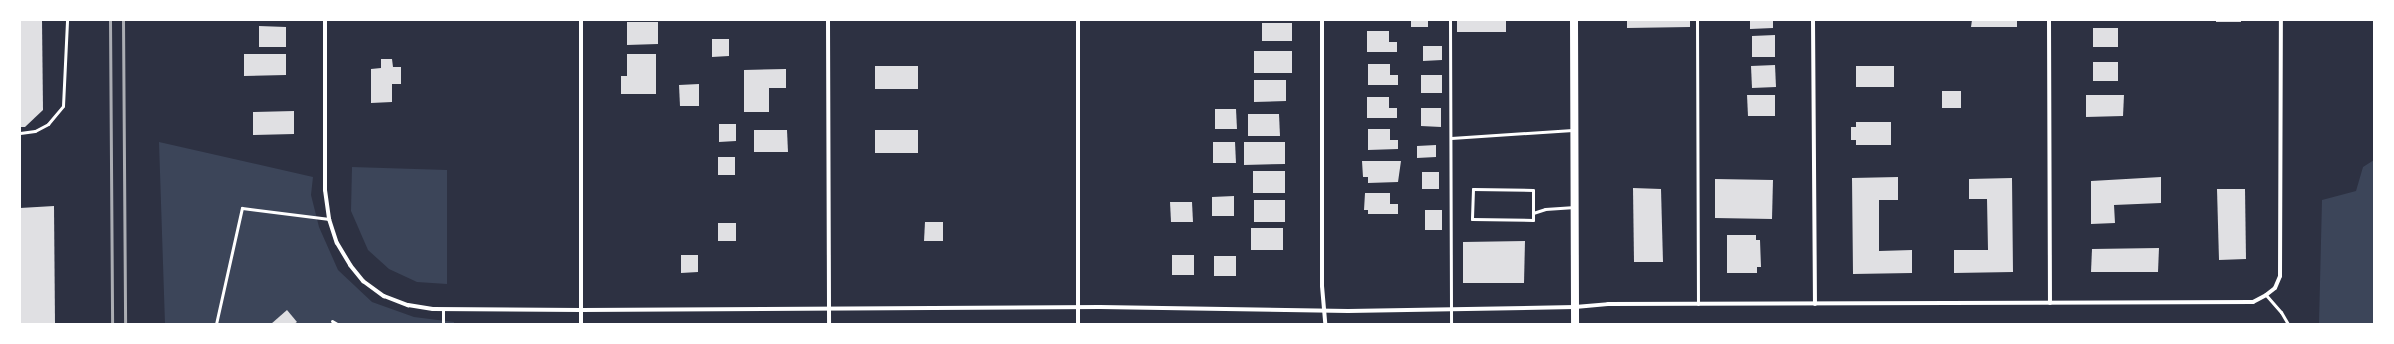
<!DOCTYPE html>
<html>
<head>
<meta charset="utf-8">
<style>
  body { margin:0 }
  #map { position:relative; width:2394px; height:344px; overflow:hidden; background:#2d3142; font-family:"Asap Condensed",sans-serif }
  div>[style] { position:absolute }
  .green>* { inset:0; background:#3c4559 }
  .building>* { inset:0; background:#e0e0e3 }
  .service>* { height:3px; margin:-1.5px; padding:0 1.5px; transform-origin:1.5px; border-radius:1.5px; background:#fff }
  .minor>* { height:4px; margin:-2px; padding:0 2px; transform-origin:2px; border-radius:2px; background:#fff }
  .secondary>* { height:8px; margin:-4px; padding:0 4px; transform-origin:4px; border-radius:4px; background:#fff }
  .rail>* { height:3px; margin:-1.5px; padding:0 1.5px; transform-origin:1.5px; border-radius:1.5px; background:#abadb3 }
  span { translate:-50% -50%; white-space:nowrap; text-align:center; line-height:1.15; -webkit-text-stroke:3.5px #fff; paint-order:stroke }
  .frame { position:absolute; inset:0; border:21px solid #fff; pointer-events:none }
</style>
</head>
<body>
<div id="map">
  <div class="green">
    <i style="clip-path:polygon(159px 142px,313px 177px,311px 195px,319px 227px,338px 270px,372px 302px,414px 317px,454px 322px,454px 324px,165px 324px)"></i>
    <i style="clip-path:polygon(2374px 160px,2374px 324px,2319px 324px,2322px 200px,2356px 191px,2363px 167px)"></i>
    <i style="clip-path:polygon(352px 167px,447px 170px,447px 284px,417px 282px,389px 269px,368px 250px,351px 211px)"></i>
  </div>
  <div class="building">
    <i style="clip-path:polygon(20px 20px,42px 20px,43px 110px,25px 127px,20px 127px)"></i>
    <i style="clip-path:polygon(1411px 20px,1428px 20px,1428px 27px,1411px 27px)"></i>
    <i style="clip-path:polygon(1457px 20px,1506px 20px,1506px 32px,1457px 32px)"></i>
    <i style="clip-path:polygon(1627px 20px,1690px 20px,1690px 27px,1627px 28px)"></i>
    <i style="clip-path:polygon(1750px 20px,1773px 20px,1773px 28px,1750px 29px)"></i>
    <i style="clip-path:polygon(1972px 20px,2017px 20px,2017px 27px,1971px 27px)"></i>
    <i style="clip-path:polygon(2216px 20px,2241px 20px,2241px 22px,2216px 22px)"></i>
    <i style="clip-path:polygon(627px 22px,658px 22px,658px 44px,627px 45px)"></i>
    <i style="clip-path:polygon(1262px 23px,1292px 23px,1292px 41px,1262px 41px)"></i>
    <i style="clip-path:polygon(259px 26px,286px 27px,286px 47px,259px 47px)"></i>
    <i style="clip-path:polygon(2093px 28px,2118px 28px,2118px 47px,2093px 47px)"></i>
    <i style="clip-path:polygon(1367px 31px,1389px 31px,1389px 42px,1397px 42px,1397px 52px,1367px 52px)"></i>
    <i style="clip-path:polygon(1775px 35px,1775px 57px,1752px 57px,1752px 36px)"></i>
    <i style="clip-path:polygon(712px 39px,729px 39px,729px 56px,712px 57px)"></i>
    <i style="clip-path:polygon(1423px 46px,1442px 46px,1442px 60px,1423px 61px)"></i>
    <i style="clip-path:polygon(1254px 51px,1292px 51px,1292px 73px,1254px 73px)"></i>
    <i style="clip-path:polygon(244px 54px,286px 54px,286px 75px,244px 76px)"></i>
    <i style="clip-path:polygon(627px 54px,656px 54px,656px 94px,621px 94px,621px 76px,627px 76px)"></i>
    <i style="clip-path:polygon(381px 59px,392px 59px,393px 67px,401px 67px,401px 84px,392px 84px,392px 102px,371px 103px,371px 69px,381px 68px)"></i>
    <i style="clip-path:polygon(2093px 62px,2118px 62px,2118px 81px,2093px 81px)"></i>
    <i style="clip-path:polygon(1368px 64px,1390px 64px,1390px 75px,1398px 75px,1398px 85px,1368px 85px)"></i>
    <i style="clip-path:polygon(1775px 65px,1776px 87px,1752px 88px,1751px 66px)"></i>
    <i style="clip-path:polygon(875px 66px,918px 66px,918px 89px,875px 89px)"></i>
    <i style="clip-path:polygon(1856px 66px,1894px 66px,1894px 87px,1856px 87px)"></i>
    <i style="clip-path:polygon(786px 69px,786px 88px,769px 88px,769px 112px,744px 112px,744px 70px)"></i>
    <i style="clip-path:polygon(1421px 75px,1442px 75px,1442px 93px,1421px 93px)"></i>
    <i style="clip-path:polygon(1254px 80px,1286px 80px,1286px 101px,1254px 102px)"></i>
    <i style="clip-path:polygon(699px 84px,699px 106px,680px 106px,679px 85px)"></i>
    <i style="clip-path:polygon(1942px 91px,1961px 91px,1961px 108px,1942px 108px)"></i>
    <i style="clip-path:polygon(1747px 95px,1775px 95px,1775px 116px,1748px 116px)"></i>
    <i style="clip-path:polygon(2086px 95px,2124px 95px,2123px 116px,2086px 117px)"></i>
    <i style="clip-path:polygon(1367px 97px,1389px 97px,1389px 108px,1397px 108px,1397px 118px,1367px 118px)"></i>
    <i style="clip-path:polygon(1421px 108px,1441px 108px,1441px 127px,1421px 126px)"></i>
    <i style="clip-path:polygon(1215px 109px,1236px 109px,1237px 129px,1215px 129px)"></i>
    <i style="clip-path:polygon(294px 111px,294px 134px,253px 135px,253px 112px)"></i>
    <i style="clip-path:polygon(1248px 114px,1279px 114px,1280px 136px,1248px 136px)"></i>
    <i style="clip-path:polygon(1856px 122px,1891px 122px,1891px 145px,1856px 145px,1856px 140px,1851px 140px,1851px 127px,1856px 127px)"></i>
    <i style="clip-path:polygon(719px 124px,736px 124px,736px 141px,719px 142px)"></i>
    <i style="clip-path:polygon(1368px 129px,1390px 129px,1390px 140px,1398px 140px,1398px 149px,1368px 150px)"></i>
    <i style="clip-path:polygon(754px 130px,787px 130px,788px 152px,754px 152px)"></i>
    <i style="clip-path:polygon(875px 130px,918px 130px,918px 153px,875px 153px)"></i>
    <i style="clip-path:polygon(1213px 142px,1235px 142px,1236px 163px,1213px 163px)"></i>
    <i style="clip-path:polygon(1244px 142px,1285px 142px,1285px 164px,1244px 165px)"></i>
    <i style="clip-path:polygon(1436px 145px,1436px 157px,1417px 158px,1417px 146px)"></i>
    <i style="clip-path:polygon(718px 157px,735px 157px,735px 175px,718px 175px)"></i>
    <i style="clip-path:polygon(1362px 161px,1401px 161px,1398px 182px,1368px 183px,1368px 177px,1363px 177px)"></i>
    <i style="clip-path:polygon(1253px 171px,1285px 171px,1285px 193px,1253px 193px)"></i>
    <i style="clip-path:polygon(1422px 172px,1439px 172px,1439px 189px,1422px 189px)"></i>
    <i style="clip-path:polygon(1898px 177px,1898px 200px,1879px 200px,1879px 251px,1912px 250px,1912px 273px,1853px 274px,1852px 178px)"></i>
    <i style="clip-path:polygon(2161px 177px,2161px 203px,2114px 205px,2115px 223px,2091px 224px,2091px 181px)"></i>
    <i style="clip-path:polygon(2012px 178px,2013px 272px,1954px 273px,1954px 250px,1988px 250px,1987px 199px,1969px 199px,1969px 179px)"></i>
    <i style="clip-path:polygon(1715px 179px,1773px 180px,1772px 219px,1715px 218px)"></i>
    <i style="clip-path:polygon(1633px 188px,1661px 189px,1663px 262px,1634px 262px)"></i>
    <i style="clip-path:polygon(2217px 189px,2245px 189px,2246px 259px,2219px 260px)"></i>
    <i style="clip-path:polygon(1365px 193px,1390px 193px,1390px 204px,1398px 204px,1398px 214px,1368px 214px,1368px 210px,1364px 210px)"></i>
    <i style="clip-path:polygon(1234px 196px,1234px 216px,1212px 216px,1212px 197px)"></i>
    <i style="clip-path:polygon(1254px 200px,1285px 200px,1285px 222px,1254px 222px)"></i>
    <i style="clip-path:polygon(1170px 202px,1192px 202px,1193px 222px,1171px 222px)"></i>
    <i style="clip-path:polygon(54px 206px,55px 324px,20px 324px,20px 208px)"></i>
    <i style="clip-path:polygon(1425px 210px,1442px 210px,1442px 230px,1425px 230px)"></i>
    <i style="clip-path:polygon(925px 222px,943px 222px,943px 241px,924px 241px)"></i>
    <i style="clip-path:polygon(718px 223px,736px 223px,736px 241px,718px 241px)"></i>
    <i style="clip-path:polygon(1251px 228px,1283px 228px,1283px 250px,1251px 250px)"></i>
    <i style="clip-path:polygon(1727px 235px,1756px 235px,1756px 240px,1760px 240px,1761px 267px,1757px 267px,1757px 273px,1727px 273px)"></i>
    <i style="clip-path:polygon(1525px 241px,1524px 283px,1463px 283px,1463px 242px)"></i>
    <i style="clip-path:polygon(2159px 248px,2158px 272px,2091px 272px,2092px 249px)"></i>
    <i style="clip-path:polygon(681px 255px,698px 255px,698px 272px,681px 273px)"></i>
    <i style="clip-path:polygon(1172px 255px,1194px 255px,1194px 275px,1172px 275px)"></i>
    <i style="clip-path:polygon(1214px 256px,1236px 256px,1236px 276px,1214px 276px)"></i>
    <i style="clip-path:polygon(287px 310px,297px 322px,294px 324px,271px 324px)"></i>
  </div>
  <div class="service">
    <i style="left:1450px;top:20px;width:304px;rotate:89.8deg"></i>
    <i style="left:1697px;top:20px;width:284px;rotate:89.8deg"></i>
    <i style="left:20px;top:133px;width:15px;rotate:-8deg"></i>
    <i style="left:35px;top:131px;width:15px;rotate:-28deg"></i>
    <i style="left:48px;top:124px;width:23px;rotate:-50deg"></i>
    <i style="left:63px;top:106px;width:86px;rotate:-87.3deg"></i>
    <i style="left:1451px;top:138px;width:122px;rotate:-3.8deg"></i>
    <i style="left:1533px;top:213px;width:23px;rotate:-90deg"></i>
    <i style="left:1533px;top:190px;width:60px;rotate:-179deg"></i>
    <i style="left:1473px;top:189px;width:30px;rotate:92deg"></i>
    <i style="left:1472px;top:219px;width:61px;rotate:0.9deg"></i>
    <i style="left:1533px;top:220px;width:7px;rotate:-90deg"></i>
    <i style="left:1533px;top:213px;width:13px;rotate:-18deg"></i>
    <i style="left:1545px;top:209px;width:30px;rotate:-4deg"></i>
    <i style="left:2266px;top:295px;width:23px;rotate:49deg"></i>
    <i style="left:2281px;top:312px;width:14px;rotate:60deg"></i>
    <i style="left:443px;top:309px;width:15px;rotate:90deg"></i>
    <i style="left:332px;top:321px;width:6px;rotate:31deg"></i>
    <i style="left:216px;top:324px;width:119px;rotate:-77.4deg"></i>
    <i style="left:242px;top:208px;width:88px;rotate:7.2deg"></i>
  </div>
  <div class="minor">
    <i style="left:325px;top:20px;width:170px;rotate:90deg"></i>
    <i style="left:325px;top:190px;width:29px;rotate:82deg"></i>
    <i style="left:329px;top:219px;width:25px;rotate:72deg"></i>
    <i style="left:337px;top:243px;width:26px;rotate:59deg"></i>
    <i style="left:350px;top:265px;width:21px;rotate:51deg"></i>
    <i style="left:363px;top:281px;width:26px;rotate:36deg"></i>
    <i style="left:384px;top:296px;width:26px;rotate:21deg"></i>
    <i style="left:408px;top:305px;width:25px;rotate:9deg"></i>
    <i style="left:433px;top:309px;width:148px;rotate:0.4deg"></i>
    <i style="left:581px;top:310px;width:519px;rotate:-0.33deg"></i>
    <i style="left:1100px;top:307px;width:248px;rotate:0.9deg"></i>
    <i style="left:1348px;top:311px;width:227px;rotate:-1deg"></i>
    <i style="left:1575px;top:307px;width:33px;rotate:-5deg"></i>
    <i style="left:1608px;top:304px;width:645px;rotate:-0.18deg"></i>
    <i style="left:2253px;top:302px;width:15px;rotate:-28deg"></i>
    <i style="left:2266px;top:295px;width:11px;rotate:-38deg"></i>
    <i style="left:2275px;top:288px;width:13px;rotate:-67deg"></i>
    <i style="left:2280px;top:276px;width:256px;rotate:-89.8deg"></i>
    <i style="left:581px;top:20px;width:304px;rotate:90deg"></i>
    <i style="left:828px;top:20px;width:304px;rotate:89.8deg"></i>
    <i style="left:1322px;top:20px;width:266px;rotate:90deg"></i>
    <i style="left:1322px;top:286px;width:38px;rotate:85deg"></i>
    <i style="left:1813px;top:20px;width:284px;rotate:89.6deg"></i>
    <i style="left:2049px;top:20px;width:283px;rotate:89.8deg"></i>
    <i style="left:1078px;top:324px;width:304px;rotate:-90deg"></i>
  </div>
  <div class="secondary">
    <i style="left:1574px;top:20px;width:304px;rotate:89.8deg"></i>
  </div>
  <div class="rail">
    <i style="left:110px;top:20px;width:304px;rotate:89.6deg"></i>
    <i style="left:123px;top:20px;width:304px;rotate:89.6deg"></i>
  </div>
  <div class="frame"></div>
</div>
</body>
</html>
